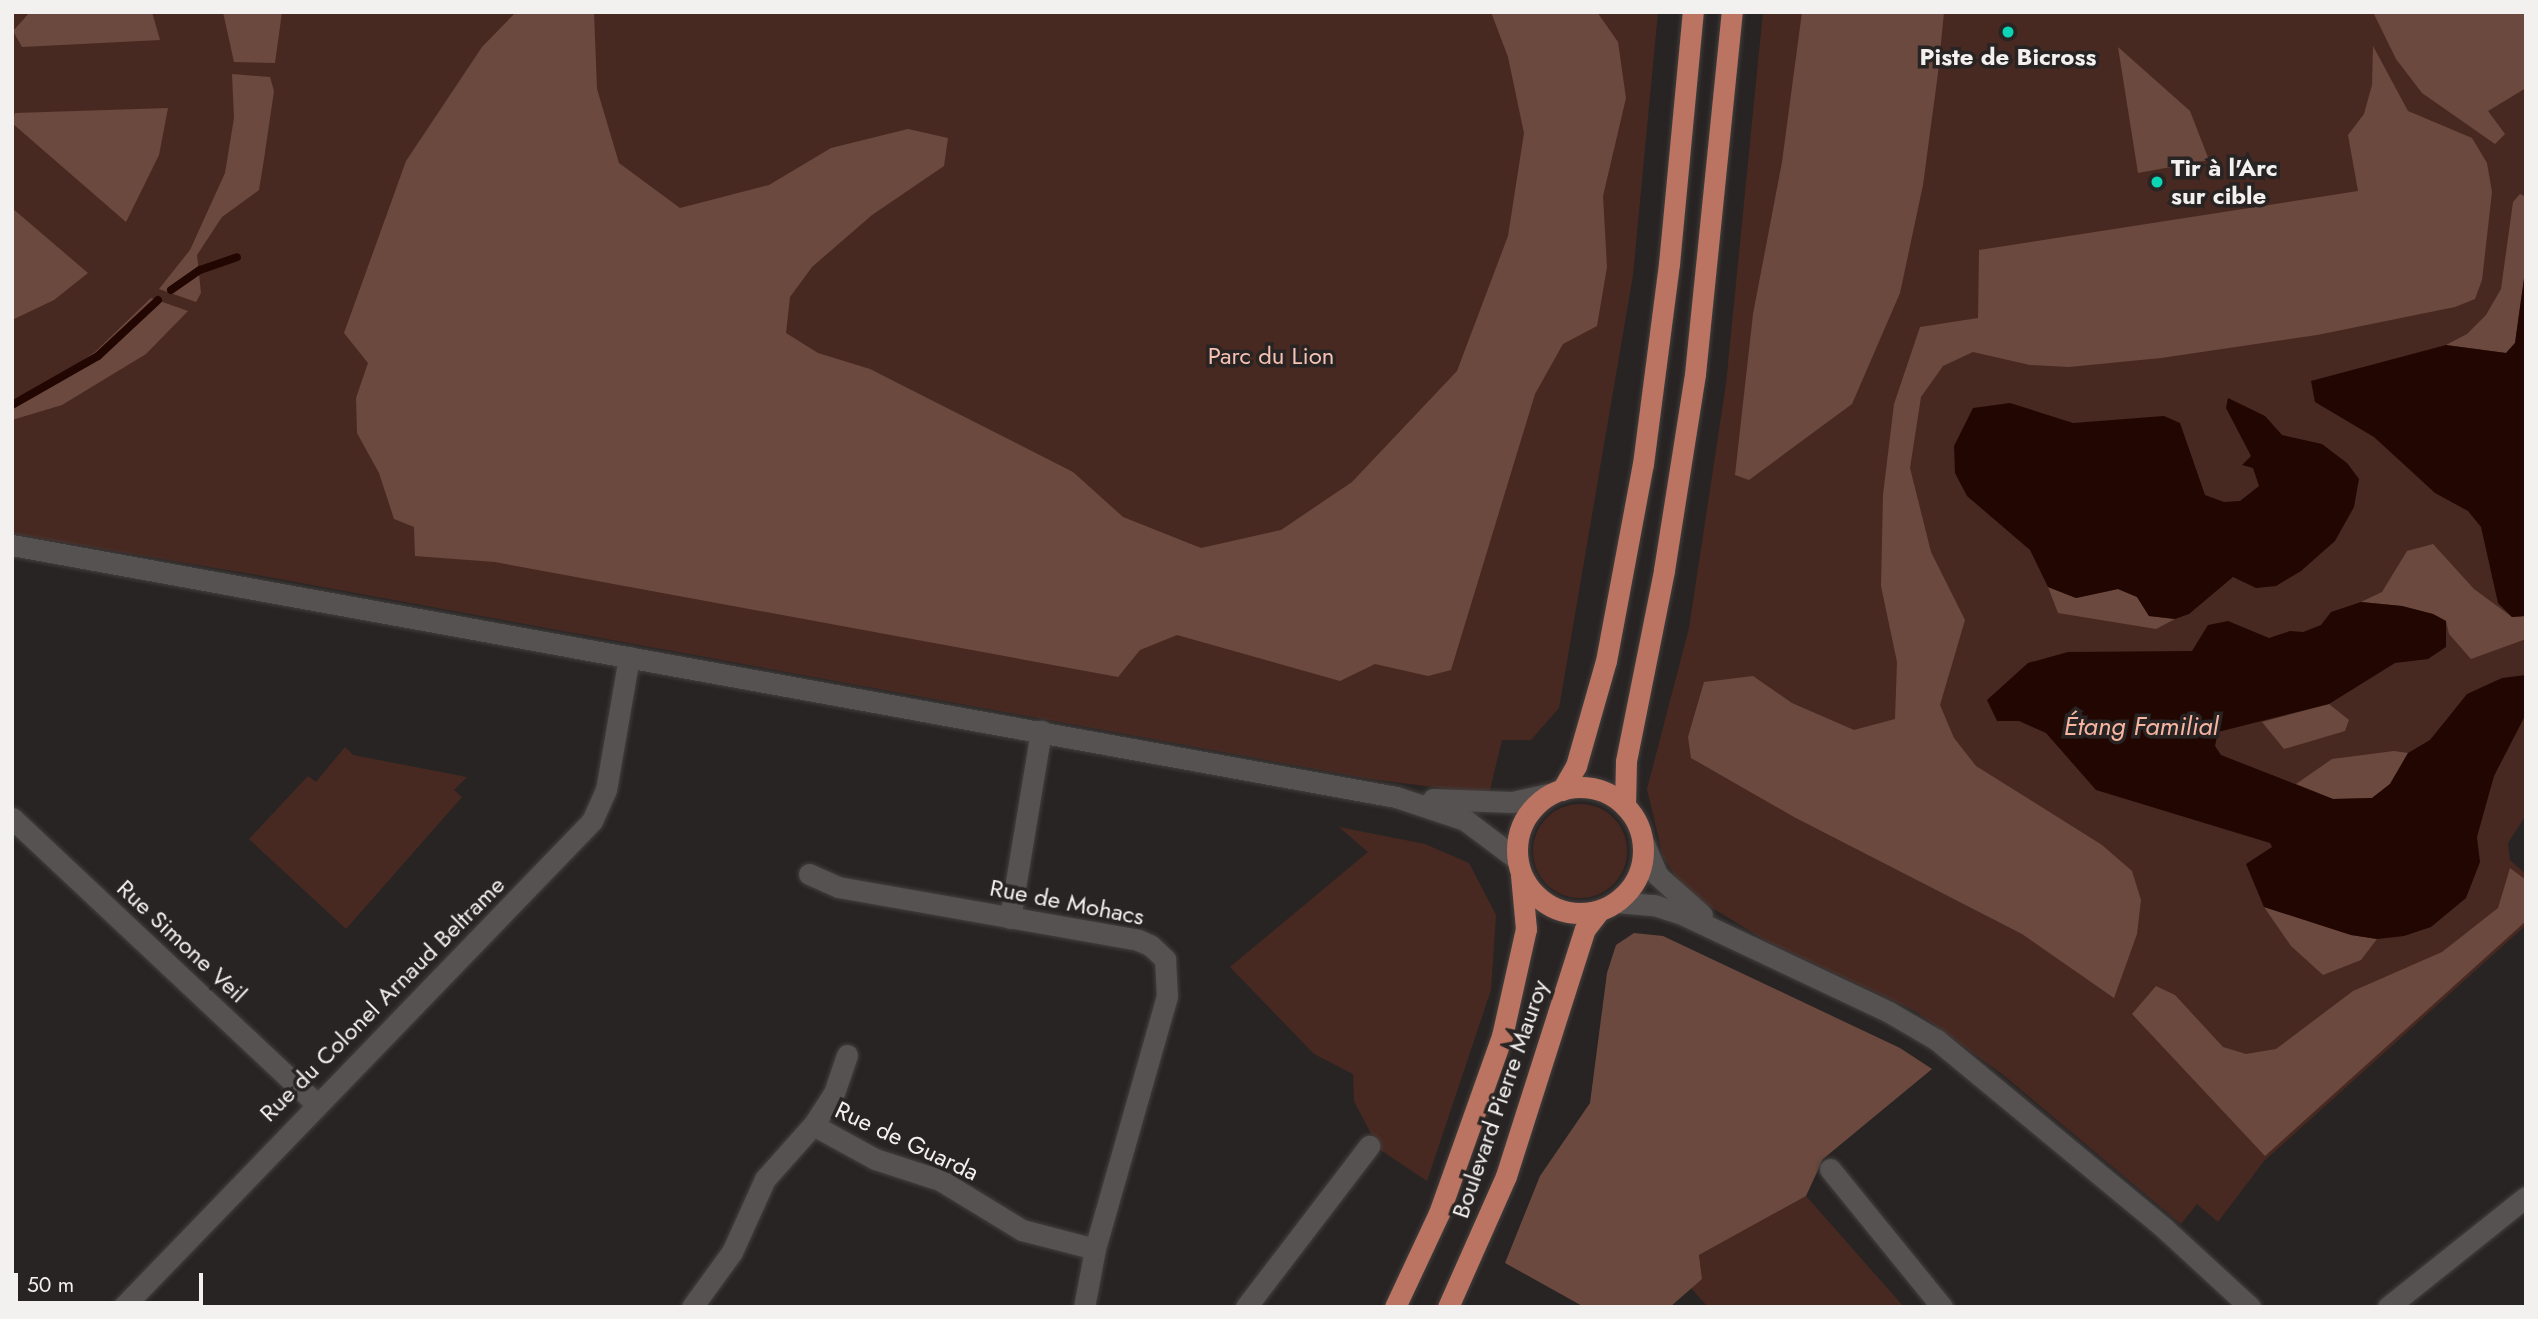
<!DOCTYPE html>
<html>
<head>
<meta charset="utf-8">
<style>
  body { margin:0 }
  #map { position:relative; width:2538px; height:1319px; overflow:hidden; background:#282423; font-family:Jost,sans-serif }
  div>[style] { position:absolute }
  .green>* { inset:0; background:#482921 }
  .round { border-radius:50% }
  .forest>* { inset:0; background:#6c493f }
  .water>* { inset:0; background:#220601 }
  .stream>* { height:8px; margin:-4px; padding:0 4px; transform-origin:4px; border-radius:4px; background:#220601 }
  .roads { filter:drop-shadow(0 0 2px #423f3e) drop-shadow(0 0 2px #423f3e) }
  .minor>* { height:21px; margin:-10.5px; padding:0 10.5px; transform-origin:10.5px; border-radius:10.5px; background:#565251 }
  .tertiary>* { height:21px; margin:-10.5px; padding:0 10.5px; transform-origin:10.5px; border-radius:10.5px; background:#565251 }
  .primary>* { height:21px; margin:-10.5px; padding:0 10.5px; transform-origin:10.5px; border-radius:10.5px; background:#ba7461 }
  .primary>.ring { margin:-10.5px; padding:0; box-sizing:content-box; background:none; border:21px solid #ba7461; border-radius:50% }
  .dots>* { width:19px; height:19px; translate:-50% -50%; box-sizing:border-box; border:4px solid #282423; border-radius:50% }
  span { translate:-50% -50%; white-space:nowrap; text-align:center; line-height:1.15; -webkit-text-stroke:7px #282423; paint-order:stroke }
  .poi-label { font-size:24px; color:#f3f0f0; font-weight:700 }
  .left { translate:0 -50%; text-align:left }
  .park-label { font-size:24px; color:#f7c2b3 }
  .street-label { font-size:24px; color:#f3f0f0 }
  .water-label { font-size:26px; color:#f7b5a2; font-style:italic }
  .frame { position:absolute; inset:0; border:14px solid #f3f0f0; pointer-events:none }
  .scale { position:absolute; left:14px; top:1273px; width:189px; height:32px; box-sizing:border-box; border:4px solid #f3f0f0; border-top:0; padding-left:9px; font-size:21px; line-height:24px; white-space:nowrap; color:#f3f0f0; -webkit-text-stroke:5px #282423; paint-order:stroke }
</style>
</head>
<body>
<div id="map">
  <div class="green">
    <i style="clip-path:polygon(12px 12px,1658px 12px,1633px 275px,1559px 708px,1531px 740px,1502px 740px,1489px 794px,1370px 779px,263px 576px,12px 534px)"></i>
    <i style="clip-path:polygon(1763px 12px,2526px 12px,2526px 815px,2508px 843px,2510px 860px,2526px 874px,2526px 925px,2264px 1161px,2218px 1222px,2197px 1204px,2181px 1224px,2002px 1074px,1915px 1011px,1768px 942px,1686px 892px,1663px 857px,1647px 789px,1689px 628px,1726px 384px)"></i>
    <i style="clip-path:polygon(345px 747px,353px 755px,467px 777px,454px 790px,462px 797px,346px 929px,249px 839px,308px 776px,316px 782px)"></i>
    <i class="round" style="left:1533px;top:804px;width:94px;height:94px"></i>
    <i style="clip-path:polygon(1339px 827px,1425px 844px,1469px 863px,1496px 915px,1491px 990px,1427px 1181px,1379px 1149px,1354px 1101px,1353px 1074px,1314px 1054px,1230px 967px,1368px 852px)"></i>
    <i style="clip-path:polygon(1806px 1196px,1904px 1307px,1708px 1307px,1690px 1287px,1702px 1279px,1699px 1255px)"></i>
  </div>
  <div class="forest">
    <i style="clip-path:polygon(30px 12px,152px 12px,160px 40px,22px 47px,13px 31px)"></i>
    <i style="clip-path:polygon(223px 12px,282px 12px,275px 63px,234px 62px)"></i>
    <i style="clip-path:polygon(516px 12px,594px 12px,597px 89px,619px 163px,680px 208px,769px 185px,831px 148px,908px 129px,948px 138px,944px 166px,872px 215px,812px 267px,790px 297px,786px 333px,818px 353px,870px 369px,1073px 472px,1123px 517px,1201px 548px,1281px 530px,1352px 482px,1457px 371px,1508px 236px,1524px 133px,1508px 57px,1491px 12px,1597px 12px,1618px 42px,1626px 98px,1603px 196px,1607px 267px,1597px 326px,1563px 344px,1535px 394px,1451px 670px,1428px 676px,1375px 664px,1340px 681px,1177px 635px,1140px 650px,1118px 677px,495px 562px,415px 556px,414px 527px,394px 519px,379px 473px,357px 433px,356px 398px,368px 363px,344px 333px,406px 161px,482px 47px)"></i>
    <i style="clip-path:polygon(1802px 12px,1944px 12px,1938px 73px,1923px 185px,1900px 293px,1852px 404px,1749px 480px,1735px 475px,1753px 314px,1782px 162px)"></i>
    <i style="clip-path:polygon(2373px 12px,2526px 12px,2526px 88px,2488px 111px,2505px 134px,2495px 144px,2422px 93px,2396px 59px)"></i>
    <i style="clip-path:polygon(2373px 46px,2408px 111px,2472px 138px,2487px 163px,2492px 192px,2482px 280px,2475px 299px,2455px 307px,2317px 335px,2161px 358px,2069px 367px,2030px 365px,1973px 352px,1943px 366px,1921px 397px,1910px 468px,1931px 552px,1965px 620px,1940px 705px,1954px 738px,1976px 766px,2102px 845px,2132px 871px,2141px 900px,2137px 934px,2114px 998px,2022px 934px,1794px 817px,1691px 758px,1688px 737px,1704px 682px,1753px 676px,1792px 703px,1854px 730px,1895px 719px,1897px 662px,1881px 586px,1883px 495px,1894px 404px,1920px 327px,1978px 318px,1979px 250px,2358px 191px,2348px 135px,2364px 114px,2372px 85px)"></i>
    <i style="clip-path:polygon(2118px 47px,2190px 111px,2209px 160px,2138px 173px)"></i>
    <i style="clip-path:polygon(232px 74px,270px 77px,274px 91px,264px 159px,259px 190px,222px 217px,197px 255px,201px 293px,196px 302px,159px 289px,190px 250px,225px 173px,234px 118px)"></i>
    <i style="clip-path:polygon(168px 108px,159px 155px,126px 222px,12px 123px,15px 113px)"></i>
    <i style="clip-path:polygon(2520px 194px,2526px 197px,2526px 264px,2515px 343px,2506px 353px,2446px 345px,2467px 334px,2486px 315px,2501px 289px,2513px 202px)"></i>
    <i style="clip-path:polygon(12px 208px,88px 273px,54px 300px,12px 320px)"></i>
    <i style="clip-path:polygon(151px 298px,188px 311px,146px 354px,62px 405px,12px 420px,12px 400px,49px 383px,95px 352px)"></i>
    <i style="clip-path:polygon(2433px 544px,2474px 589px,2512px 617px,2526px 616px,2526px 639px,2471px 659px,2449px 634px,2446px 621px,2433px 614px,2402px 606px,2361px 602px,2382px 592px,2407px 551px)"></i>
    <i style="clip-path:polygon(2048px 587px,2076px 598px,2118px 589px,2137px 597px,2149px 616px,2175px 619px,2156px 629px,2058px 613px)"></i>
    <i style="clip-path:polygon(2329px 704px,2349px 720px,2345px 731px,2284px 749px,2262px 722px)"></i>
    <i style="clip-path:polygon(2394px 751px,2408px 753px,2390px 784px,2372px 798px,2333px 799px,2296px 784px,2332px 759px)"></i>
    <i style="clip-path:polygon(2510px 868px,2526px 880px,2526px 921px,2265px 1156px,2132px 1014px,2156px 986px,2175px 995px,2223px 1047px,2246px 1054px,2276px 1049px,2353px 991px,2442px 952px,2498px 908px)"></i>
    <i style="clip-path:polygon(2264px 907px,2351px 935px,2377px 939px,2361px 960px,2323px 975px,2291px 946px)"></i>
    <i style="clip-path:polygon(1634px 933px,1663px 936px,1900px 1048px,1932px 1069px,1823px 1159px,1806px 1196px,1699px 1255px,1702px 1279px,1670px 1307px,1584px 1307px,1505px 1263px,1540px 1176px,1590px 1103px,1607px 973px,1616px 945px)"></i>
  </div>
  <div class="water">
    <i style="clip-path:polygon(2526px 264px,2526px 616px,2512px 617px,2498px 603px,2481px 527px,2468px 511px,2435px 493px,2374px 437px,2315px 402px,2311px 381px,2446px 345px,2506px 353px,2515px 343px)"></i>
    <i style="clip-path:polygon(2228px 398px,2265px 416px,2282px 435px,2322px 444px,2347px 463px,2359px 479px,2354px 507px,2335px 541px,2301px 571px,2276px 586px,2256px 588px,2233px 577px,2189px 614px,2175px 619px,2149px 616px,2137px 597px,2118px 589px,2076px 598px,2048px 587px,2030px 550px,1967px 496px,1955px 473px,1954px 446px,1973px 408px,2010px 403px,2073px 423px,2164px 416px,2180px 423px,2205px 495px,2224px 502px,2240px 501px,2259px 486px,2253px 468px,2242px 465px,2251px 456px,2226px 408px)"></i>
    <i style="clip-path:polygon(2361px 602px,2402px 606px,2433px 614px,2446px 621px,2446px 647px,2428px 659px,2395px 663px,2329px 704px,2218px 732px,2215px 746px,2221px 755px,2333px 799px,2372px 798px,2390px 784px,2408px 753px,2430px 740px,2467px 694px,2502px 678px,2526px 675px,2526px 714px,2494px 776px,2477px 837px,2480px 862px,2466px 898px,2431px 927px,2404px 936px,2377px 939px,2351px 935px,2264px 907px,2246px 864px,2272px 847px,2270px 843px,2096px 790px,2046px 733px,2019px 721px,1997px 721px,1987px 700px,2028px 663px,2068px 652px,2192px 651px,2208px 625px,2228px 621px,2269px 638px,2290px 631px,2303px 632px,2321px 625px,2331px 612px)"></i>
  </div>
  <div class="stream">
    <i style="left:171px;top:290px;width:35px;rotate:-35deg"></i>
    <i style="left:200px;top:270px;width:39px;rotate:-19deg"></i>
    <i style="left:12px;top:405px;width:99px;rotate:-29.7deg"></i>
    <i style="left:98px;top:356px;width:82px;rotate:-43deg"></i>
  </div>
  <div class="roads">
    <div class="minor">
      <i style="left:12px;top:545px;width:1407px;rotate:10.32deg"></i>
      <i style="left:1396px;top:797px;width:73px;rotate:18.4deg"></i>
      <i style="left:1465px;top:820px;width:65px;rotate:36.9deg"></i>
      <i style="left:1433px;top:799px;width:79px;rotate:2.2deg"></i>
      <i style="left:1512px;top:802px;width:42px;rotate:-12.4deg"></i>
      <i style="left:12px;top:818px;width:416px;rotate:43.2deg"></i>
      <i style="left:809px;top:874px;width:32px;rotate:24deg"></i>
      <i style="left:838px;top:887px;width:305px;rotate:10deg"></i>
      <i style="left:1138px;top:940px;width:13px;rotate:23deg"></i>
      <i style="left:1150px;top:945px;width:21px;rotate:43deg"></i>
      <i style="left:1165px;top:959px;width:37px;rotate:87deg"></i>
      <i style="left:1167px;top:996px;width:263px;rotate:105.9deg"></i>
      <i style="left:1095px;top:1249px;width:59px;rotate:100.7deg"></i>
      <i style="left:1010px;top:918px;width:190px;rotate:-80.6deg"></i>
      <i style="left:847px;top:1055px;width:40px;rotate:108.9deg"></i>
      <i style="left:834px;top:1093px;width:38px;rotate:123deg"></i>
      <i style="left:813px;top:1125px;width:71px;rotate:28.7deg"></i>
      <i style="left:875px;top:1159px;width:68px;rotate:17.9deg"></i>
      <i style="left:940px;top:1180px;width:96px;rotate:31.4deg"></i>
      <i style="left:1022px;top:1230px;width:75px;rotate:14.6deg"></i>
      <i style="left:1830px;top:1169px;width:178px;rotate:50.9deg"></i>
      <i style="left:123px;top:1307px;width:675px;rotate:-46.02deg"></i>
      <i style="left:592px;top:821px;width:34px;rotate:-66deg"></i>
      <i style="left:606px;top:790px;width:135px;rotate:-80.2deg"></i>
      <i style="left:692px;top:1307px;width:68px;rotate:-54deg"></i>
      <i style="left:732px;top:1252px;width:80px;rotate:-65.7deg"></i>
      <i style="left:765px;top:1179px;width:72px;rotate:-48.4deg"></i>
      <i style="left:1246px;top:1307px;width:203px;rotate:-52.6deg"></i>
    </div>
    <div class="tertiary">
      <i style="left:1642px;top:839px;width:39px;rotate:67deg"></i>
      <i style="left:1657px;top:875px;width:60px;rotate:41.6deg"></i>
      <i style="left:1616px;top:902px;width:38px;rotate:5deg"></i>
      <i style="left:1654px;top:905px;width:32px;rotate:18deg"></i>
      <i style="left:1684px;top:915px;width:227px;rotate:25.3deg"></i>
      <i style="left:1889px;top:1012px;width:56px;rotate:30.3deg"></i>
      <i style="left:1937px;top:1040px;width:295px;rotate:39.6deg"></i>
      <i style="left:2164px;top:1228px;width:117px;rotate:42.6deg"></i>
      <i style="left:2388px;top:1307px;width:176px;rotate:-38.6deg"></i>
    </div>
    <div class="primary">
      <i class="ring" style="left:1517px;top:787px;width:105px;height:105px"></i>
      <i style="left:1562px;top:790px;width:28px;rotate:-60deg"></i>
      <i style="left:1576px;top:766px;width:109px;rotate:-74.1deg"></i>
      <i style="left:1606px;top:661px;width:200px;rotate:-79.4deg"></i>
      <i style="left:1643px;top:464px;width:202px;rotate:-82.6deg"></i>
      <i style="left:1669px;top:264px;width:253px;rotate:-84.6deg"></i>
      <i style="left:1625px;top:806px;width:45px;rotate:-88.7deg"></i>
      <i style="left:1626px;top:761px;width:195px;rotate:-78.7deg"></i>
      <i style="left:1664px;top:570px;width:198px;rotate:-81deg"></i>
      <i style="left:1695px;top:374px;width:364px;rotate:-84.2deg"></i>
      <i style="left:1395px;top:1307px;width:104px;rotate:-64.9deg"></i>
      <i style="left:1439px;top:1213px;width:188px;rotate:-70.4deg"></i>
      <i style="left:1502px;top:1036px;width:110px;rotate:-77.4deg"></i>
      <i style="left:1526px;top:929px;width:54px;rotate:-95.3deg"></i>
      <i style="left:1448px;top:1307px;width:143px;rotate:-66.1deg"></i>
      <i style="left:1506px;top:1176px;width:259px;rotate:-72.3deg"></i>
      <i style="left:1585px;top:929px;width:24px;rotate:-52deg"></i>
    </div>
  </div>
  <div class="dots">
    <i style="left:2008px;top:32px;background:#0bd5b5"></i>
    <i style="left:2157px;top:182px;background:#0bd5b5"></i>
  </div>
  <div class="poi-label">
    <span style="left:2008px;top:57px">Piste de Bicross</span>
    <span class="left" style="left:2171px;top:182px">Tir à l'Arc<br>sur cible</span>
  </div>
  <div class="park-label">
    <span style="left:1271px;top:356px">Parc du Lion</span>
  </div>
  <div class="street-label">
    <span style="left:1067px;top:902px;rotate:11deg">Rue de Mohacs</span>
    <span style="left:182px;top:941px;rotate:43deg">Rue Simone Veil</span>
    <span style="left:382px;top:999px;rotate:-45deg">Rue du Colonel Arnaud Beltrame</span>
    <span style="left:1500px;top:1099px;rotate:-71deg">Boulevard Pierre Mauroy</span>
    <span style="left:907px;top:1141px;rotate:25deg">Rue de Guarda</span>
  </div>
  <div class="water-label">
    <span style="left:2141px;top:727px">Étang Familial</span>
  </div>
  <div class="frame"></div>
  <div class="scale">50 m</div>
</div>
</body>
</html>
